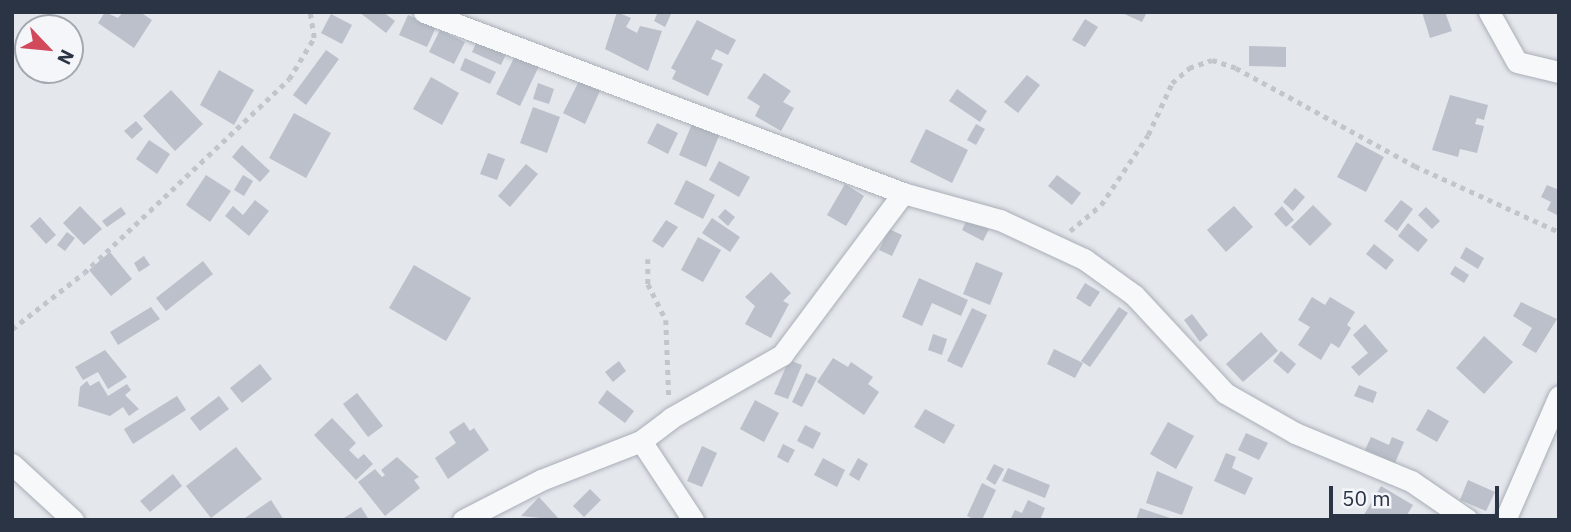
<!DOCTYPE html>
<html>
<head>
<meta charset="utf-8">
<style>
  body { margin:0 }
  #map { position:relative; width:1571px; height:532px; overflow:hidden; background:#e4e7ec; font-family:"IBM Plex Sans",sans-serif }
  div>[style] { position:absolute }
  .building>* { inset:0; background:#bbc0ca }
  .path>* { height:4.5px; margin-top:-2.25px; transform-origin:0; background:repeating-linear-gradient(90deg,#c2c5cb 0 5px,transparent 0 10px) }
  .roads { filter:drop-shadow(0 0 2px #a9aeb7) drop-shadow(0 0 2px #a9aeb7) }
  .minor>* { height:21px; margin:-10.5px; padding:0 10.5px; transform-origin:10.5px; border-radius:10.5px; background:#f7f8fa }
  span { translate:-50% -50%; white-space:nowrap; text-align:center; line-height:1.15; -webkit-text-stroke:5px #f4f6f9; paint-order:stroke }
  .frame { position:absolute; inset:0; border:14px solid #2b3445; pointer-events:none }
  .north { position:absolute; left:14px; top:14px; width:70px; height:70px; box-sizing:border-box; background:#f4f6f9; border:2px solid #a4a8b1; border-radius:50%; rotate:116deg; font-size:19px; font-weight:700; line-height:28px; text-align:center; color:#2b3445 }
  .north::after { content:''; display:block; margin:auto; width:24px; height:32px; background:#d1495b; clip-path:polygon(50% 0,100% 100%,50% 72%,0 100%) }
  .scale { position:absolute; left:1329px; top:486px; width:170px; height:32px; box-sizing:border-box; border:4px solid #2b3445; border-top:0; padding-left:9px; font-size:21px; line-height:24px; white-space:nowrap; color:#2b3445; -webkit-text-stroke:5px #f4f6f9; paint-order:stroke }
</style>
</head>
<body>
<div id="map">
  <div class="building">
    <i style="clip-path:polygon(105px 12px,118px 18px,123px 12px,140px 12px,152px 20px,134px 48px,98px 23px)"></i>
    <i style="clip-path:polygon(359px 12px,383px 12px,395px 21px,386px 33px)"></i>
    <i style="clip-path:polygon(617px 12px,631px 18px,626px 27px,637px 33px,640px 26px,662px 31px,648px 71px,605px 49px)"></i>
    <i style="clip-path:polygon(658px 12px,672px 12px,665px 27px,654px 21px)"></i>
    <i style="clip-path:polygon(1120px 12px,1147px 12px,1142px 22px)"></i>
    <i style="clip-path:polygon(1422px 12px,1445px 12px,1452px 31px,1430px 38px)"></i>
    <i style="clip-path:polygon(331px 14px,352px 25px,342px 44px,321px 33px)"></i>
    <i style="clip-path:polygon(408px 15px,436px 27px,427px 47px,399px 35px)"></i>
    <i style="clip-path:polygon(1085px 19px,1098px 27px,1085px 47px,1072px 40px)"></i>
    <i style="clip-path:polygon(697px 20px,736px 40px,728px 55px,716px 49px,711px 59px,723px 64px,708px 96px,672px 79px,676px 71px,671px 68px)"></i>
    <i style="clip-path:polygon(440px 30px,465px 42px,454px 64px,429px 52px)"></i>
    <i style="clip-path:polygon(479px 37px,508px 50px,501px 65px,472px 52px)"></i>
    <i style="clip-path:polygon(1249px 46px,1286px 47px,1286px 67px,1249px 66px)"></i>
    <i style="clip-path:polygon(326px 50px,339px 59px,306px 105px,293px 95px)"></i>
    <i style="clip-path:polygon(516px 54px,539px 66px,520px 106px,496px 94px)"></i>
    <i style="clip-path:polygon(465px 58px,496px 72px,490px 84px,460px 70px)"></i>
    <i style="clip-path:polygon(219px 70px,254px 90px,234px 125px,200px 105px)"></i>
    <i style="clip-path:polygon(764px 73px,791px 91px,783px 102px,794px 108px,781px 131px,755px 116px,760px 106px,747px 98px)"></i>
    <i style="clip-path:polygon(1027px 75px,1040px 85px,1018px 113px,1004px 102px)"></i>
    <i style="clip-path:polygon(431px 77px,459px 93px,442px 125px,413px 109px)"></i>
    <i style="clip-path:polygon(579px 81px,600px 91px,585px 124px,563px 113px)"></i>
    <i style="clip-path:polygon(538px 83px,554px 89px,549px 104px,533px 99px)"></i>
    <i style="clip-path:polygon(957px 89px,987px 111px,980px 122px,949px 101px)"></i>
    <i style="clip-path:polygon(171px 90px,203px 124px,175px 151px,143px 116px)"></i>
    <i style="clip-path:polygon(1450px 95px,1488px 105px,1484px 120px,1477px 118px,1475px 124px,1484px 126px,1477px 153px,1460px 149px,1458px 157px,1432px 150px)"></i>
    <i style="clip-path:polygon(533px 107px,560px 117px,547px 153px,520px 143px)"></i>
    <i style="clip-path:polygon(294px 113px,331px 133px,306px 178px,269px 158px)"></i>
    <i style="clip-path:polygon(136px 121px,143px 129px,132px 139px,124px 131px)"></i>
    <i style="clip-path:polygon(657px 123px,678px 133px,668px 154px,647px 143px)"></i>
    <i style="clip-path:polygon(692px 124px,719px 136px,706px 167px,679px 155px)"></i>
    <i style="clip-path:polygon(976px 124px,985px 129px,976px 145px,967px 140px)"></i>
    <i style="clip-path:polygon(926px 129px,968px 150px,952px 183px,910px 162px)"></i>
    <i style="clip-path:polygon(149px 140px,170px 154px,157px 174px,136px 159px)"></i>
    <i style="clip-path:polygon(1356px 142px,1384px 157px,1366px 192px,1337px 177px)"></i>
    <i style="clip-path:polygon(242px 145px,270px 171px,260px 182px,232px 157px)"></i>
    <i style="clip-path:polygon(488px 153px,505px 159px,497px 180px,480px 174px)"></i>
    <i style="clip-path:polygon(719px 161px,750px 177px,739px 197px,709px 180px)"></i>
    <i style="clip-path:polygon(526px 164px,538px 174px,510px 207px,498px 196px)"></i>
    <i style="clip-path:polygon(206px 175px,231px 191px,210px 222px,186px 205px)"></i>
    <i style="clip-path:polygon(243px 175px,253px 181px,244px 196px,234px 190px)"></i>
    <i style="clip-path:polygon(1057px 175px,1081px 193px,1072px 205px,1048px 186px)"></i>
    <i style="clip-path:polygon(686px 180px,715px 195px,703px 219px,674px 204px)"></i>
    <i style="clip-path:polygon(845px 184px,864px 196px,846px 226px,827px 215px)"></i>
    <i style="clip-path:polygon(1547px 185px,1559px 190px,1559px 216px,1547px 210px,1551px 202px,1541px 197px)"></i>
    <i style="clip-path:polygon(1295px 188px,1305px 197px,1293px 211px,1283px 202px)"></i>
    <i style="clip-path:polygon(255px 200px,269px 211px,249px 236px,225px 216px,233px 206px,243px 215px)"></i>
    <i style="clip-path:polygon(1401px 200px,1413px 209px,1397px 231px,1384px 221px)"></i>
    <i style="clip-path:polygon(1313px 205px,1332px 224px,1310px 246px,1291px 227px)"></i>
    <i style="clip-path:polygon(80px 206px,102px 229px,84px 245px,63px 223px)"></i>
    <i style="clip-path:polygon(1234px 206px,1253px 227px,1226px 252px,1207px 230px)"></i>
    <i style="clip-path:polygon(1282px 206px,1294px 220px,1286px 227px,1274px 214px)"></i>
    <i style="clip-path:polygon(121px 207px,126px 214px,107px 227px,102px 221px)"></i>
    <i style="clip-path:polygon(1426px 207px,1440px 221px,1432px 229px,1418px 215px)"></i>
    <i style="clip-path:polygon(725px 209px,735px 217px,728px 226px,718px 217px)"></i>
    <i style="clip-path:polygon(40px 217px,56px 235px,46px 244px,30px 226px)"></i>
    <i style="clip-path:polygon(712px 218px,740px 237px,730px 252px,702px 233px)"></i>
    <i style="clip-path:polygon(968px 218px,989px 229px,983px 241px,962px 230px)"></i>
    <i style="clip-path:polygon(666px 220px,678px 227px,663px 248px,652px 241px)"></i>
    <i style="clip-path:polygon(1408px 223px,1428px 240px,1418px 252px,1398px 236px)"></i>
    <i style="clip-path:polygon(889px 229px,902px 235px,892px 256px,879px 250px)"></i>
    <i style="clip-path:polygon(67px 232px,75px 238px,65px 251px,57px 245px)"></i>
    <i style="clip-path:polygon(698px 237px,721px 250px,703px 282px,681px 270px)"></i>
    <i style="clip-path:polygon(1374px 244px,1394px 260px,1386px 270px,1366px 254px)"></i>
    <i style="clip-path:polygon(1466px 247px,1484px 258px,1478px 269px,1460px 258px)"></i>
    <i style="clip-path:polygon(110px 252px,132px 279px,111px 296px,89px 270px)"></i>
    <i style="clip-path:polygon(144px 256px,150px 265px,139px 272px,134px 263px)"></i>
    <i style="clip-path:polygon(203px 261px,213px 274px,166px 311px,156px 298px)"></i>
    <i style="clip-path:polygon(976px 262px,1003px 273px,990px 305px,963px 294px)"></i>
    <i style="clip-path:polygon(414px 265px,471px 298px,446px 341px,389px 308px)"></i>
    <i style="clip-path:polygon(1455px 266px,1469px 275px,1464px 283px,1450px 274px)"></i>
    <i style="clip-path:polygon(771px 272px,791px 293px,783px 301px,789px 304px,771px 338px,745px 324px,755px 306px,745px 297px)"></i>
    <i style="clip-path:polygon(919px 278px,968px 300px,961px 316px,932px 303px,922px 326px,902px 317px)"></i>
    <i style="clip-path:polygon(1085px 283px,1100px 292px,1090px 307px,1076px 298px)"></i>
    <i style="clip-path:polygon(1312px 297px,1325px 305px,1330px 297px,1355px 312px,1347px 325px,1351px 328px,1339px 348px,1331px 343px,1321px 360px,1298px 345px,1310px 327px,1298px 320px)"></i>
    <i style="clip-path:polygon(1521px 302px,1557px 319px,1536px 353px,1522px 345px,1532px 328px,1513px 316px)"></i>
    <i style="clip-path:polygon(151px 307px,160px 319px,118px 345px,110px 332px)"></i>
    <i style="clip-path:polygon(1119px 307px,1128px 313px,1090px 367px,1081px 361px)"></i>
    <i style="clip-path:polygon(972px 308px,987px 315px,962px 368px,947px 361px)"></i>
    <i style="clip-path:polygon(1192px 314px,1208px 335px,1200px 342px,1184px 320px)"></i>
    <i style="clip-path:polygon(1365px 324px,1388px 351px,1359px 376px,1351px 367px,1368px 353px,1353px 335px)"></i>
    <i style="clip-path:polygon(1261px 332px,1278px 351px,1243px 382px,1226px 364px)"></i>
    <i style="clip-path:polygon(933px 334px,947px 339px,942px 355px,928px 350px)"></i>
    <i style="clip-path:polygon(1484px 336px,1513px 362px,1484px 394px,1456px 368px)"></i>
    <i style="clip-path:polygon(1054px 349px,1083px 363px,1075px 378px,1047px 364px)"></i>
    <i style="clip-path:polygon(105px 350px,127px 377px,108px 389px,98px 372px,83px 380px,75px 367px)"></i>
    <i style="clip-path:polygon(1281px 351px,1296px 364px,1288px 374px,1273px 361px)"></i>
    <i style="clip-path:polygon(833px 358px,848px 367px,851px 362px,873px 377px,868px 384px,879px 392px,864px 415px,817px 382px)"></i>
    <i style="clip-path:polygon(789px 360px,802px 365px,788px 399px,774px 394px)"></i>
    <i style="clip-path:polygon(619px 361px,626px 371px,613px 382px,605px 372px)"></i>
    <i style="clip-path:polygon(260px 364px,272px 379px,242px 403px,230px 388px)"></i>
    <i style="clip-path:polygon(806px 373px,817px 378px,802px 407px,792px 402px)"></i>
    <i style="clip-path:polygon(87px 381px,90px 386px,99px 381px,108px 396px,127px 384px,131px 390px,125px 395px,139px 409px,129px 416px,123px 407px,110px 416px,78px 406px,80px 387px)"></i>
    <i style="clip-path:polygon(1359px 385px,1377px 392px,1373px 403px,1354px 396px)"></i>
    <i style="clip-path:polygon(607px 390px,634px 411px,625px 423px,598px 403px)"></i>
    <i style="clip-path:polygon(357px 393px,383px 426px,368px 437px,343px 404px)"></i>
    <i style="clip-path:polygon(177px 396px,186px 410px,133px 444px,124px 429px)"></i>
    <i style="clip-path:polygon(219px 396px,229px 409px,200px 431px,190px 418px)"></i>
    <i style="clip-path:polygon(755px 400px,779px 413px,764px 442px,740px 429px)"></i>
    <i style="clip-path:polygon(925px 409px,955px 425px,944px 444px,914px 427px)"></i>
    <i style="clip-path:polygon(1428px 409px,1449px 421px,1437px 442px,1416px 430px)"></i>
    <i style="clip-path:polygon(332px 418px,356px 443px,349px 450px,358px 459px,364px 454px,373px 464px,356px 480px,314px 435px)"></i>
    <i style="clip-path:polygon(464px 422px,470px 431px,474px 428px,489px 450px,448px 479px,435px 458px,456px 443px,449px 432px)"></i>
    <i style="clip-path:polygon(1168px 422px,1194px 436px,1176px 469px,1150px 454px)"></i>
    <i style="clip-path:polygon(805px 425px,821px 433px,813px 449px,797px 441px)"></i>
    <i style="clip-path:polygon(1246px 433px,1268px 443px,1259px 460px,1238px 450px)"></i>
    <i style="clip-path:polygon(1371px 437px,1389px 445px,1392px 437px,1404px 442px,1395px 463px,1365px 450px)"></i>
    <i style="clip-path:polygon(783px 444px,795px 450px,788px 463px,777px 457px)"></i>
    <i style="clip-path:polygon(702px 446px,717px 453px,702px 487px,687px 481px)"></i>
    <i style="clip-path:polygon(236px 447px,262px 479px,211px 518px,186px 486px)"></i>
    <i style="clip-path:polygon(1226px 453px,1236px 457px,1232px 468px,1253px 478px,1245px 495px,1214px 481px)"></i>
    <i style="clip-path:polygon(397px 457px,419px 477px,414px 480px,420px 488px,385px 516px,358px 482px,375px 469px,382px 477px,385px 475px,381px 470px)"></i>
    <i style="clip-path:polygon(823px 458px,845px 470px,837px 487px,814px 475px)"></i>
    <i style="clip-path:polygon(858px 458px,868px 464px,859px 481px,849px 475px)"></i>
    <i style="clip-path:polygon(994px 464px,1004px 469px,995px 485px,986px 479px)"></i>
    <i style="clip-path:polygon(1008px 468px,1050px 485px,1045px 498px,1002px 481px)"></i>
    <i style="clip-path:polygon(1157px 471px,1193px 487px,1182px 515px,1146px 503px)"></i>
    <i style="clip-path:polygon(173px 474px,182px 486px,150px 512px,140px 501px)"></i>
    <i style="clip-path:polygon(1468px 480px,1495px 492px,1486px 511px,1460px 500px)"></i>
    <i style="clip-path:polygon(982px 483px,996px 490px,982px 520px,975px 520px,967px 516px)"></i>
    <i style="clip-path:polygon(1381px 486px,1413px 505px,1404px 520px,1361px 520px)"></i>
    <i style="clip-path:polygon(590px 489px,601px 500px,584px 517px,573px 506px)"></i>
    <i style="clip-path:polygon(539px 497px,560px 520px,521px 516px)"></i>
    <i style="clip-path:polygon(271px 500px,284px 520px,242px 520px)"></i>
    <i style="clip-path:polygon(1028px 500px,1045px 508px,1040px 520px,1010px 520px,1015px 510px,1022px 513px)"></i>
    <i style="clip-path:polygon(361px 507px,369px 520px,341px 520px)"></i>
    <i style="clip-path:polygon(1140px 508px,1173px 519px,1172px 520px,1136px 520px)"></i>
  </div>
  <div class="path">
    <i style="left:1070px;top:231px;width:40px;rotate:-40deg"></i>
    <i style="left:1101px;top:205px;width:84px;rotate:-56.1deg"></i>
    <i style="left:1148px;top:135px;width:57px;rotate:-65.2deg"></i>
    <i style="left:1172px;top:83px;width:23px;rotate:-41deg"></i>
    <i style="left:1189px;top:68px;width:24px;rotate:-19deg"></i>
    <i style="left:1212px;top:60px;width:25px;rotate:18deg"></i>
    <i style="left:1236px;top:68px;width:204px;rotate:28.7deg"></i>
    <i style="left:1415px;top:166px;width:158px;rotate:24.6deg"></i>
    <i style="left:648px;top:259px;width:25px;rotate:90deg"></i>
    <i style="left:648px;top:284px;width:40px;rotate:63.4deg"></i>
    <i style="left:666px;top:320px;width:77px;rotate:87.8deg"></i>
    <i style="left:12px;top:329px;width:91px;rotate:-37.9deg"></i>
    <i style="left:84px;top:273px;width:282px;rotate:-43.4deg"></i>
    <i style="left:289px;top:79px;width:48px;rotate:-58.6deg"></i>
    <i style="left:314px;top:38px;width:26px;rotate:-99deg"></i>
  </div>
  <div class="roads">
    <div class="minor">
      <i style="left:424px;top:12px;width:512px;rotate:20.7deg"></i>
      <i style="left:903px;top:193px;width:101px;rotate:15.6deg"></i>
      <i style="left:1000px;top:220px;width:93px;rotate:24.9deg"></i>
      <i style="left:1084px;top:259px;width:62px;rotate:35.8deg"></i>
      <i style="left:1134px;top:295px;width:134px;rotate:47.1deg"></i>
      <i style="left:1225px;top:393px;width:81px;rotate:29.7deg"></i>
      <i style="left:1295px;top:433px;width:126px;rotate:22.5deg"></i>
      <i style="left:1411px;top:481px;width:69px;rotate:34.4deg"></i>
      <i style="left:1489px;top:12px;width:57px;rotate:60.8deg"></i>
      <i style="left:1517px;top:62px;width:43px;rotate:13.4deg"></i>
      <i style="left:641px;top:441px;width:95px;rotate:56.6deg"></i>
      <i style="left:12px;top:464px;width:83px;rotate:42.6deg"></i>
      <i style="left:463px;top:520px;width:88px;rotate:-27.1deg"></i>
      <i style="left:541px;top:480px;width:107px;rotate:-21.3deg"></i>
      <i style="left:641px;top:441px;width:38px;rotate:-37deg"></i>
      <i style="left:671px;top:418px;width:128px;rotate:-29.6deg"></i>
      <i style="left:782px;top:355px;width:202px;rotate:-53.2deg"></i>
      <i style="left:1505px;top:520px;width:135px;rotate:-66.5deg"></i>
    </div>
  </div>
  <div class="frame"></div>
  <div class="north">N</div>
  <div class="scale">50 m</div>
</div>
</body>
</html>
